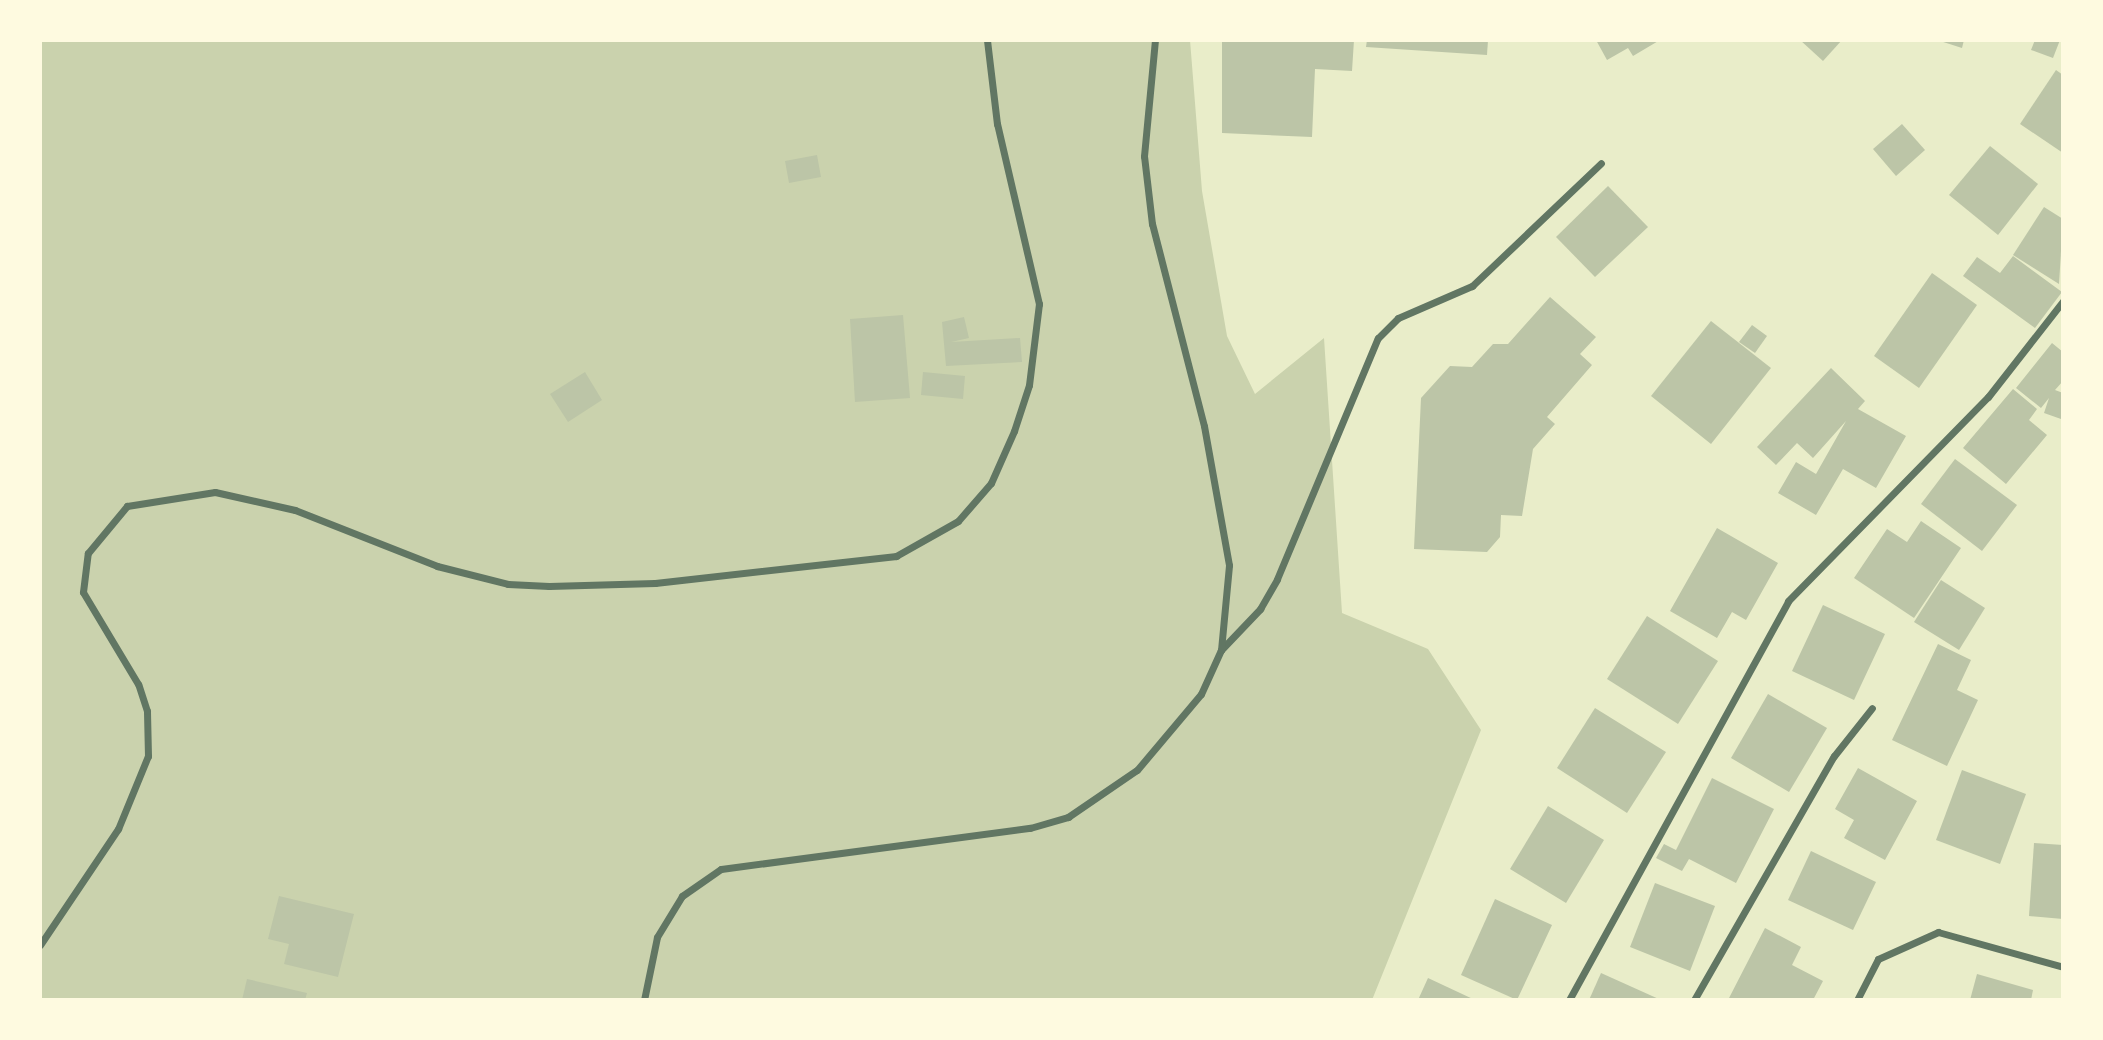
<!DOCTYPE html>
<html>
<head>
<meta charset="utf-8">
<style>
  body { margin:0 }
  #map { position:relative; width:2103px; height:1040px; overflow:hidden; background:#e9edc9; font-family:"Fira Sans Condensed",sans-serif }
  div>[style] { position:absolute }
  .green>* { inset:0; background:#cad2ad }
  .building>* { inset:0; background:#bcc5a7 }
  .minor>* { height:7px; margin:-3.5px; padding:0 3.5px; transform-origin:3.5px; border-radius:3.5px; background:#617663 }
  span { translate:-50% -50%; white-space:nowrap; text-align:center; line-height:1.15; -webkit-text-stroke:5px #fefae0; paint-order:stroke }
  .frame { position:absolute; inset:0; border:42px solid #fefae0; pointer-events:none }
</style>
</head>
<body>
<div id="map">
  <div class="green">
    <i style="clip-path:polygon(40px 40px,1190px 40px,1202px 191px,1227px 336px,1255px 394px,1324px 338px,1342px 613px,1428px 649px,1481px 730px,1372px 1000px,40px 1000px)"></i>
  </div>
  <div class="building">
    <i style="clip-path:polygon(1222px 40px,1354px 40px,1352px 71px,1315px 69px,1312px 137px,1222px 133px)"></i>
    <i style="clip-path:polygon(1367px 40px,1488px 40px,1487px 55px,1366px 47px)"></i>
    <i style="clip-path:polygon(1596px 40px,1660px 40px,1633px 56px,1628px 48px,1607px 60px)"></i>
    <i style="clip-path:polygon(1800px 40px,1842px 40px,1823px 61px)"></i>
    <i style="clip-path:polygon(1937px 40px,1964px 40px,1962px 48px)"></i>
    <i style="clip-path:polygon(2035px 40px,2060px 40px,2053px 58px,2031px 50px)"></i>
    <i style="clip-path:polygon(2056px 70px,2063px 75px,2063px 153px,2020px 124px)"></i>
    <i style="clip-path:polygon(1902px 124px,1925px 150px,1896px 176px,1873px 149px)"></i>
    <i style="clip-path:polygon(1990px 146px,2038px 184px,1998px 235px,1949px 195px)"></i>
    <i style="clip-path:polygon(817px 155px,821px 177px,789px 183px,785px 161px)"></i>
    <i style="clip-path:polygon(1608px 186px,1648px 227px,1595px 277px,1556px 237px)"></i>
    <i style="clip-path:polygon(2044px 207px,2063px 219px,2059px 284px,2013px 255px)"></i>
    <i style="clip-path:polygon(2013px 256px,2062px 292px,2035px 328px,1963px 276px,1977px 257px,2000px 273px)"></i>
    <i style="clip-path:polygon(1932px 273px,1977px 305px,1919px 388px,1874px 356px)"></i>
    <i style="clip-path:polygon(1550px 297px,1596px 337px,1580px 354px,1592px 365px,1547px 417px,1555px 424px,1533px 449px,1522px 516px,1501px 515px,1500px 537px,1487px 552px,1414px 549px,1421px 398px,1450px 366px,1472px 367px,1493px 344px,1508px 344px)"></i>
    <i style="clip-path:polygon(903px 315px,910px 398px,855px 402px,850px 319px)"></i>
    <i style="clip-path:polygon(964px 317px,969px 338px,951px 342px,1020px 338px,1022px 362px,946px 366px,942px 322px)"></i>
    <i style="clip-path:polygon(1711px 321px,1771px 368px,1711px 444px,1651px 396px)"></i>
    <i style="clip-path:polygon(1752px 325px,1767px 336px,1755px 353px,1739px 342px)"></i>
    <i style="clip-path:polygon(2052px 343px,2063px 352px,2063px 381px,2055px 390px,2063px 393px,2061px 419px,2044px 413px,2049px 398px,2041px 408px,2016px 388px)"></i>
    <i style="clip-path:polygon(1831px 368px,1865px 401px,1858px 409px,1906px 436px,1876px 488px,1843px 469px,1816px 515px,1778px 493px,1796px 462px,1816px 474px,1846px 421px,1813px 458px,1797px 443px,1776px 465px,1757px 447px)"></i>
    <i style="clip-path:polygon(585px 372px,602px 400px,568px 422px,550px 394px)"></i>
    <i style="clip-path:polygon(923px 372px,965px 376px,963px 399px,921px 395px)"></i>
    <i style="clip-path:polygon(2013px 389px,2037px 409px,2029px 420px,2047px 435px,2006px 484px,1963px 448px)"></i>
    <i style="clip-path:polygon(1955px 459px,2017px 505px,1982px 551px,1921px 504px)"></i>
    <i style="clip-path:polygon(1921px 521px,1961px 548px,1914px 618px,1854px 578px,1887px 529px,1907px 542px)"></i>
    <i style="clip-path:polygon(1717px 528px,1778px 563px,1746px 620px,1732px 612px,1717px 638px,1670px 611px)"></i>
    <i style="clip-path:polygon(1941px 580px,1985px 608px,1959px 650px,1914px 622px)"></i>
    <i style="clip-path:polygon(1823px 605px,1885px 634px,1854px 700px,1792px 671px)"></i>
    <i style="clip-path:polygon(1647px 616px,1718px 661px,1678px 724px,1607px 679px)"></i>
    <i style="clip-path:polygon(1938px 644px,1971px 660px,1957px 690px,1978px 700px,1947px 766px,1892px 740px)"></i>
    <i style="clip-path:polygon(1768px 694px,1827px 728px,1789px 792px,1731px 758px)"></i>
    <i style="clip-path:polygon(1595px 708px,1666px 752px,1627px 813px,1557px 768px)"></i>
    <i style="clip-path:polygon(1858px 768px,1917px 801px,1885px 860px,1844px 838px,1854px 820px,1835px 809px)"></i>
    <i style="clip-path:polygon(1962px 770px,2026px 794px,2000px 864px,1936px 840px)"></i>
    <i style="clip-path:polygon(1712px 778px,1774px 809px,1736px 883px,1689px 859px,1682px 871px,1656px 858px,1664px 844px,1676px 850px)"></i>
    <i style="clip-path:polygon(1548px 806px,1604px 840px,1566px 903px,1510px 869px)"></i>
    <i style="clip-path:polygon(2034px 843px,2063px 845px,2063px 919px,2029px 916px)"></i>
    <i style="clip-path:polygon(1811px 851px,1876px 882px,1853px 930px,1788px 900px)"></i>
    <i style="clip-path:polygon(1655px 883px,1715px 906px,1690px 971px,1630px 947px)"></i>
    <i style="clip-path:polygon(279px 896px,354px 914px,338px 977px,284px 964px,289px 944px,268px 939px)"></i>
    <i style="clip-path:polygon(1495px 899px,1552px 925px,1517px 1000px,1461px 975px)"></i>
    <i style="clip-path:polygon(1765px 928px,1801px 947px,1792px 965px,1823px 981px,1813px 1000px,1728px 1000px)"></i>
    <i style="clip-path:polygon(1601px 973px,1661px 1000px,1589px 1000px)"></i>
    <i style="clip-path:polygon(1977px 974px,2033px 990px,2031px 1000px,1970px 1000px)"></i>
    <i style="clip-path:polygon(1428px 978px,1475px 1000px,1418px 1000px)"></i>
    <i style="clip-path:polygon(247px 979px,307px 993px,305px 1000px,242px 1000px)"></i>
  </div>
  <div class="minor">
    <i style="left:1221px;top:650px;width:57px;rotate:-46.4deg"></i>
    <i style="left:1260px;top:609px;width:34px;rotate:-60deg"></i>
    <i style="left:1277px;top:579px;width:261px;rotate:-67.3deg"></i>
    <i style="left:1378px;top:338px;width:28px;rotate:-45deg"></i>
    <i style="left:1398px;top:318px;width:81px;rotate:-23.4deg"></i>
    <i style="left:1472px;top:286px;width:178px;rotate:-43.6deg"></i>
    <i style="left:40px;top:945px;width:140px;rotate:-56.1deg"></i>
    <i style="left:118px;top:829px;width:79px;rotate:-67.7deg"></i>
    <i style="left:148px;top:756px;width:45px;rotate:-91.3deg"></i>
    <i style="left:147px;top:711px;width:28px;rotate:-108deg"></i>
    <i style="left:138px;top:684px;width:107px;rotate:-120.9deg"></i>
    <i style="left:83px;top:592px;width:39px;rotate:-83deg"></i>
    <i style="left:88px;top:553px;width:61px;rotate:-50.3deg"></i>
    <i style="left:127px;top:506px;width:89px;rotate:-9deg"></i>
    <i style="left:215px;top:492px;width:82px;rotate:12.7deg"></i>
    <i style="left:295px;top:510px;width:153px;rotate:21.5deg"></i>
    <i style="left:437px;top:566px;width:73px;rotate:14.2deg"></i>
    <i style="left:508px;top:584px;width:41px;rotate:2.8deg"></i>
    <i style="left:549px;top:586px;width:106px;rotate:-1.6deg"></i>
    <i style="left:655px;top:583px;width:243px;rotate:-6.4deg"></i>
    <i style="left:896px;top:556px;width:71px;rotate:-29.4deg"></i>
    <i style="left:958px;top:521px;width:50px;rotate:-49deg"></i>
    <i style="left:991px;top:483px;width:57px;rotate:-66.1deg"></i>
    <i style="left:1014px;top:431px;width:48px;rotate:-71.9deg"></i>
    <i style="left:1029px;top:385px;width:82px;rotate:-83deg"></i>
    <i style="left:1039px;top:304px;width:185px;rotate:-103.1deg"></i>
    <i style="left:997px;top:124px;width:85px;rotate:-96.8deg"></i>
    <i style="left:644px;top:1000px;width:64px;rotate:-78.3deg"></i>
    <i style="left:657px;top:937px;width:48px;rotate:-58.6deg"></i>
    <i style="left:682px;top:896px;width:47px;rotate:-34.7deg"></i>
    <i style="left:721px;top:869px;width:312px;rotate:-7.6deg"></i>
    <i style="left:1030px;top:828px;width:40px;rotate:-16deg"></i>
    <i style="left:1068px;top:817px;width:83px;rotate:-34.3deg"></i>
    <i style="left:1137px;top:770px;width:99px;rotate:-49.9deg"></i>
    <i style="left:1201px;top:694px;width:48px;rotate:-65.6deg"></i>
    <i style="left:1221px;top:650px;width:85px;rotate:-84.6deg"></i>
    <i style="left:1229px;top:565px;width:141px;rotate:-100.2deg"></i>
    <i style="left:1204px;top:426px;width:209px;rotate:-104.4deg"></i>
    <i style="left:1152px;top:224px;width:68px;rotate:-96.7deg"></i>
    <i style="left:1144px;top:156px;width:117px;rotate:-84.6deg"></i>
    <i style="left:1569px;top:1000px;width:455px;rotate:-61.2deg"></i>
    <i style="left:1788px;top:601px;width:286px;rotate:-45.6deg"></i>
    <i style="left:1988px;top:397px;width:122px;rotate:-52deg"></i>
    <i style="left:1694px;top:1000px;width:281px;rotate:-60.2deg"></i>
    <i style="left:1834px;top:756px;width:61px;rotate:-51.6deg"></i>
    <i style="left:1857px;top:1000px;width:46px;rotate:-62.9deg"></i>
    <i style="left:1878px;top:959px;width:66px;rotate:-24.2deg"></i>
    <i style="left:1938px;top:932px;width:130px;rotate:15.6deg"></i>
  </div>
  <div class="frame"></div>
</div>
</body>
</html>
